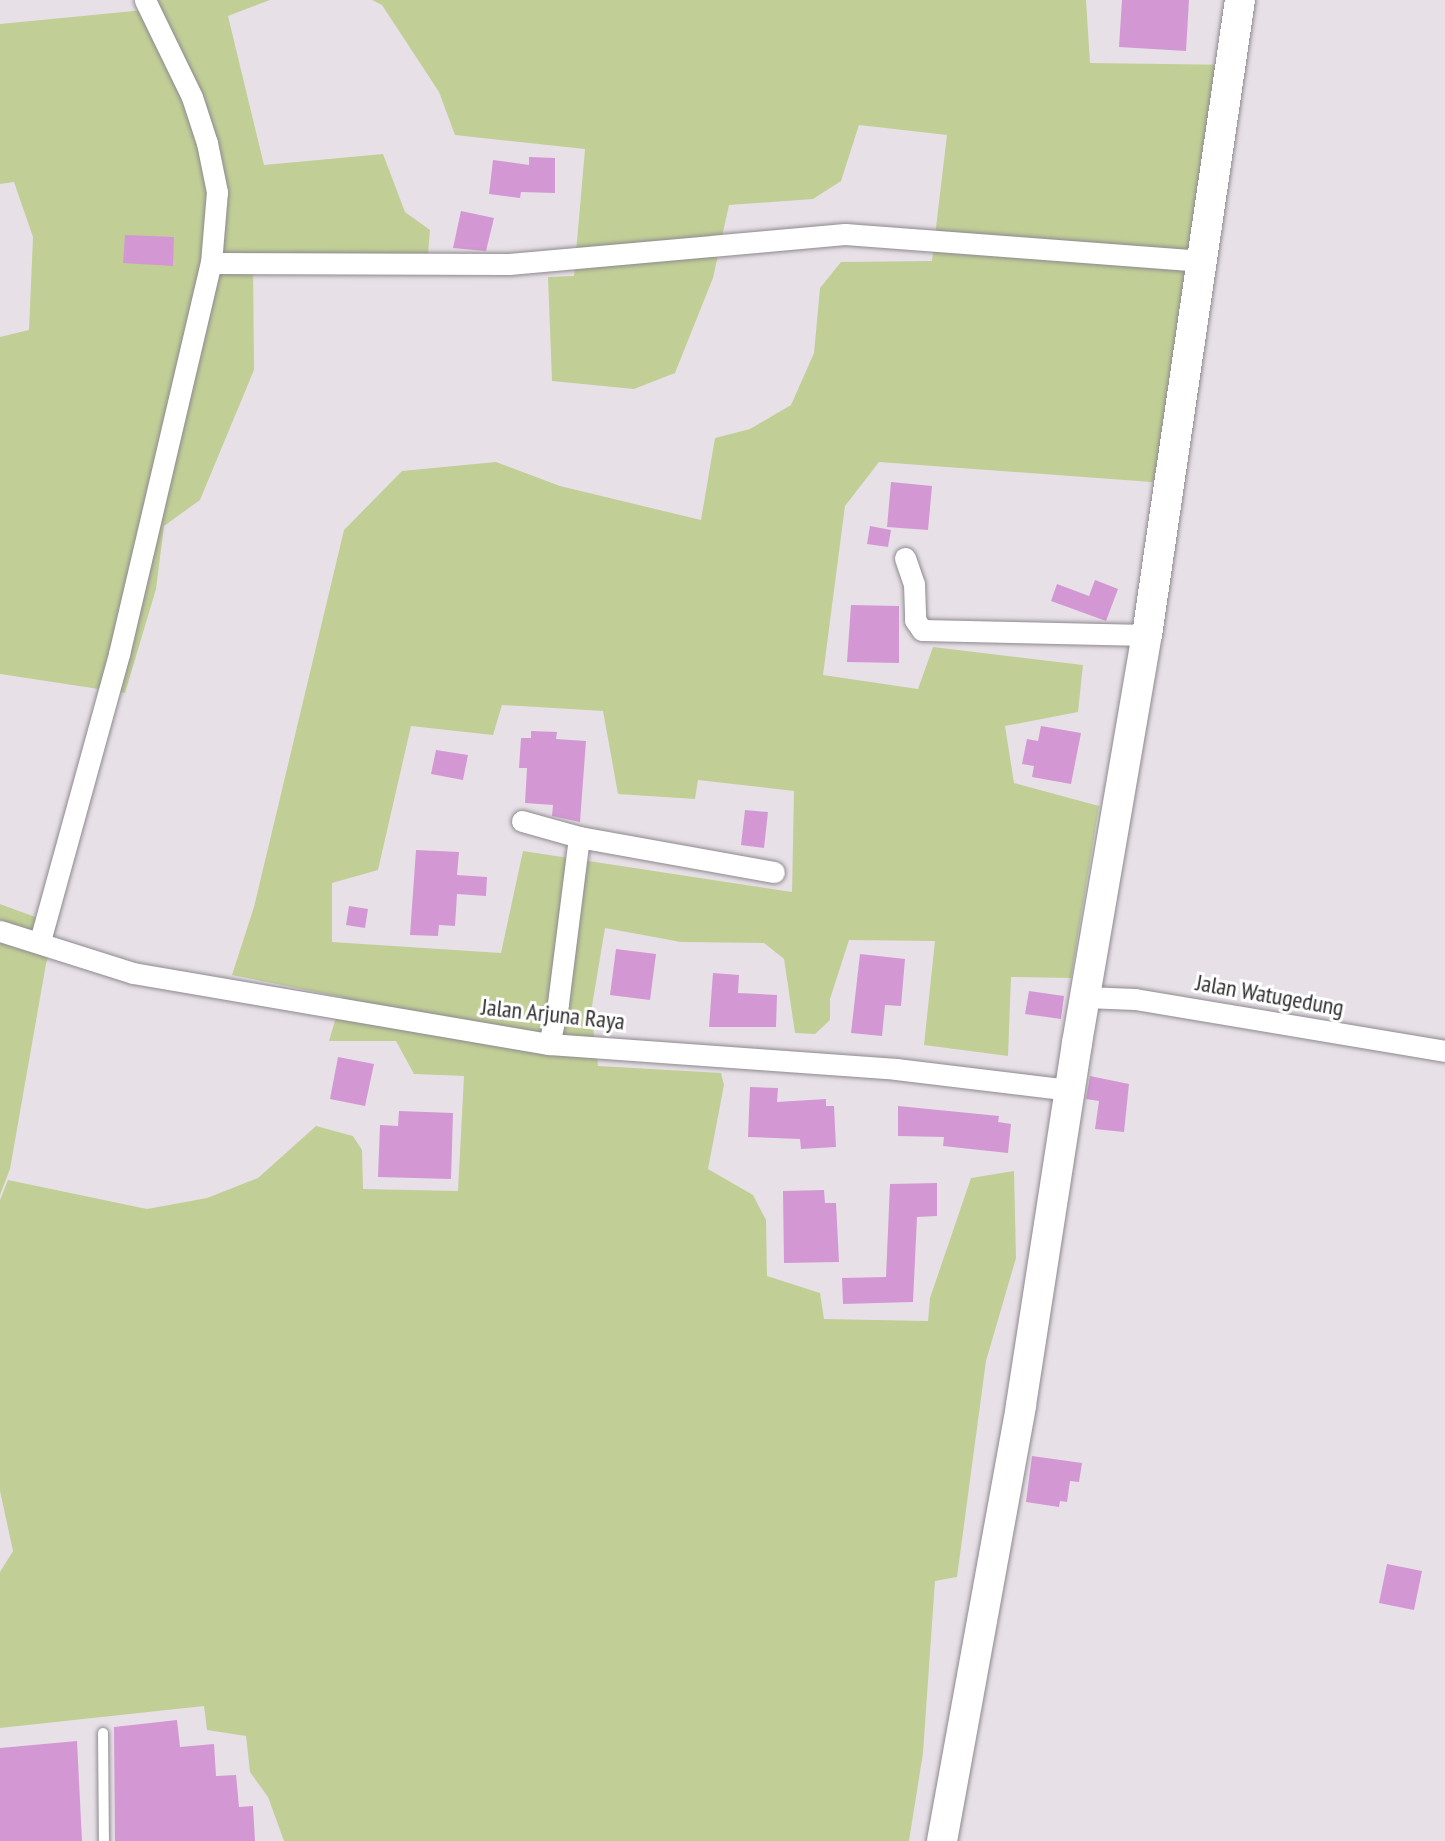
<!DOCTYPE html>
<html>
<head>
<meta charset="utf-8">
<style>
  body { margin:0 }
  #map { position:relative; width:1445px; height:1841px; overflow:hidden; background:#e7e1e7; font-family:"PT Sans Narrow",sans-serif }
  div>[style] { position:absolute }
  .green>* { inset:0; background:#c1cf97 }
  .building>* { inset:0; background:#d397d3 }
  .roads { filter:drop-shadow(0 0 2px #8e898e) drop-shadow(0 0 2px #8e898e) }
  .lane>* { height:10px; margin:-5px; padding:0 5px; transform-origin:5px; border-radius:5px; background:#fff }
  .street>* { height:21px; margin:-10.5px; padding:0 10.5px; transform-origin:10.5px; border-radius:10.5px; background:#fff }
  .secondary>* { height:30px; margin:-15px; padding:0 15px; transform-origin:15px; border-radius:15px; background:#fff }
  span { translate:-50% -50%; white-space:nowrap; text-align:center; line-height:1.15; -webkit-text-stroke:6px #fff; paint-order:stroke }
  .street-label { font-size:24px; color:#302e30 }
</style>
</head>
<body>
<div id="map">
  <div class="green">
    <i style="clip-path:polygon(147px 0,270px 0,228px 16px,264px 165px,383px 154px,405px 212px,430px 230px,428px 254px,253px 255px,254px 370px,200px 500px,164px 526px,156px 589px,125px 693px,0 674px,0 337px,29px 330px,33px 237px,14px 182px,0 184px,0 24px,144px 10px)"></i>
    <i style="clip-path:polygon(evenodd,372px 0,1086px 0,1090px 63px,1240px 65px,1198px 394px,1179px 484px,879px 462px,845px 506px,823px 675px,918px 689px,933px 647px,1083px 665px,1078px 712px,1005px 726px,1014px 783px,1099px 806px,1071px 978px,1011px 977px,1008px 1056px,924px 1045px,935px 941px,849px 940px,830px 999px,830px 1020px,815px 1034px,795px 1033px,784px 959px,764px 943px,681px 942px,605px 928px,591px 1012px,598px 1066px,721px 1073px,724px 1085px,708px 1169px,753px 1195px,766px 1220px,767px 1276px,820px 1293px,824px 1319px,928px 1321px,930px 1298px,971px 1178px,1014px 1171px,1016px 1258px,986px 1361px,957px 1577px,935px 1581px,923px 1753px,909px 1841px,284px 1841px,268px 1797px,250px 1772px,246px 1736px,207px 1730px,204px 1706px,0 1728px,0 1572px,13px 1551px,0 1491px,0 1200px,8px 1180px,147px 1209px,207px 1198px,258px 1178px,316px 1126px,353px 1136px,362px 1150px,363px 1189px,458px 1191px,464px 1076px,414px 1074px,396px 1041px,329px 1041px,342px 997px,232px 975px,254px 907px,344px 530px,402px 471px,496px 462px,560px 486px,701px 520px,715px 438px,750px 429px,791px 405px,814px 353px,820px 288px,841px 262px,932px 261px,947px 135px,859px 125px,841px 181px,813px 199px,729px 205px,713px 278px,675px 373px,634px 389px,552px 381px,548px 277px,574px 276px,585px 149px,455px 135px,439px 92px,382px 5px,372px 0,502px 705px,603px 711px,618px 794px,695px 799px,698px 780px,794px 791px,792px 892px,523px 851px,501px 953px,332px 942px,332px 883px,378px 870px,411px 726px,493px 735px,502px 705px)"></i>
    <i style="clip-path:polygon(0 904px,57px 925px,46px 964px,10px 1169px,0 1195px)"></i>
  </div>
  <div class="building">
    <i style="clip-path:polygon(1122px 0,1189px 0,1186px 51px,1119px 47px)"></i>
    <i style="clip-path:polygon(529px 157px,555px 158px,555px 193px,521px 192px,520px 198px,489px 194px,493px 160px,529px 165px)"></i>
    <i style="clip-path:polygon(461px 211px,494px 218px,486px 251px,453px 248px)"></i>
    <i style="clip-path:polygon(125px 235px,174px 237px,173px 266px,123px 263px)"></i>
    <i style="clip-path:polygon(891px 482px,932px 486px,928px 530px,887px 527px)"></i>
    <i style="clip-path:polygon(870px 526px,891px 530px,888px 547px,867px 544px)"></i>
    <i style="clip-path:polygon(1095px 580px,1118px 589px,1106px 621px,1051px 601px,1057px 584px,1089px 596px)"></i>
    <i style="clip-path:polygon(851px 605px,899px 606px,899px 663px,847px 662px)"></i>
    <i style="clip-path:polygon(1041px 726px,1081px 733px,1071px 784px,1032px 777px,1034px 766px,1022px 764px,1027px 739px,1038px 741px)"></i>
    <i style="clip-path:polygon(531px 731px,557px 732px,556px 739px,586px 741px,580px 822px,552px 816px,553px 805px,525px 803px,527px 768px,519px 768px,521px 738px,531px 738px)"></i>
    <i style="clip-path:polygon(436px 750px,468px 755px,463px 780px,431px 774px)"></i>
    <i style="clip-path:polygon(745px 810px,768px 812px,764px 848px,741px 845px)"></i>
    <i style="clip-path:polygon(416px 850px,459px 852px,457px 875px,487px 877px,486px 896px,457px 894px,455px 926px,439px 925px,438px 936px,410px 935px)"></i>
    <i style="clip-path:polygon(349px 906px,368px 909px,365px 928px,346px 925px)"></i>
    <i style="clip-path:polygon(616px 949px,656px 954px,650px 1000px,610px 995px)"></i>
    <i style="clip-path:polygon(860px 954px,905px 959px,901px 1006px,885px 1005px,882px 1036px,851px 1033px)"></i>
    <i style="clip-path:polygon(713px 973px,739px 975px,738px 993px,777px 995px,776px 1027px,709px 1027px)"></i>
    <i style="clip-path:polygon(1029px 991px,1064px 996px,1061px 1019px,1025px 1014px)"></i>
    <i style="clip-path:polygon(338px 1057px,374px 1064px,365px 1106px,330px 1099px)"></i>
    <i style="clip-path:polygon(1090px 1076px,1129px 1084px,1124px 1132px,1095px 1129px,1099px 1101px,1086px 1099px)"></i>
    <i style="clip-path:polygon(750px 1087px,778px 1088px,777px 1102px,826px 1099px,826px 1106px,834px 1106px,836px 1147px,801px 1149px,800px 1139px,748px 1137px)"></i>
    <i style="clip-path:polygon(898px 1106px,999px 1116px,998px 1122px,1011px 1124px,1008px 1153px,943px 1146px,944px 1137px,898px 1136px)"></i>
    <i style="clip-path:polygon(399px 1111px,453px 1113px,451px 1179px,378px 1177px,380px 1125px,398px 1126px)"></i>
    <i style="clip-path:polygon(937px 1183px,937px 1216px,917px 1217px,913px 1302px,843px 1304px,842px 1278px,886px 1277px,890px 1184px)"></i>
    <i style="clip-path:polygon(824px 1190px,825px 1203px,836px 1203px,839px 1262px,784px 1263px,783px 1191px)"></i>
    <i style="clip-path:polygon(1032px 1456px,1082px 1463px,1079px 1482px,1070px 1481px,1067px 1502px,1060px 1501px,1059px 1507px,1026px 1502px)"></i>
    <i style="clip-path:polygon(1387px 1564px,1422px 1571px,1414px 1610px,1379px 1603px)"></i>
    <i style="clip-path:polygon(177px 1720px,180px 1747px,214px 1744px,216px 1776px,236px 1775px,239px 1807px,253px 1806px,255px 1841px,115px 1841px,114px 1727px)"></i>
    <i style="clip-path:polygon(77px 1741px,82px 1841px,0 1841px,0 1748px)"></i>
  </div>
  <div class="roads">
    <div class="lane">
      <i style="left:103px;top:1733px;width:108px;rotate:89.5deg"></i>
    </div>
    <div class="street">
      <i style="left:211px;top:263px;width:298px;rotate:0.2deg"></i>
      <i style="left:509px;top:264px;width:337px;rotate:-5.1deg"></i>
      <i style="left:845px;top:234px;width:359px;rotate:4.3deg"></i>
      <i style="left:905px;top:558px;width:28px;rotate:71deg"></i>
      <i style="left:914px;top:584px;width:36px;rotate:88deg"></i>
      <i style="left:915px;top:620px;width:12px;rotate:55deg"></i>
      <i style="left:922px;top:630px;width:225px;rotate:1.3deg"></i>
      <i style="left:522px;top:821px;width:59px;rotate:15.7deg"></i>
      <i style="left:579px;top:837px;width:168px;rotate:97.2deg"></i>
      <i style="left:558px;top:1004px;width:41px;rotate:102.7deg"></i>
      <i style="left:579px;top:837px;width:198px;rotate:10.2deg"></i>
      <i style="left:0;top:931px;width:139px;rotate:17.5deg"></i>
      <i style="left:133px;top:973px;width:422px;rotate:9.7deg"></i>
      <i style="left:549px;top:1044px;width:348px;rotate:4.1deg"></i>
      <i style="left:896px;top:1069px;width:174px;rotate:6.9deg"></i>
      <i style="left:40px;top:941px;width:298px;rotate:-74.6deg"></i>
      <i style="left:119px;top:654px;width:402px;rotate:-76.8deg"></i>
      <i style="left:211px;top:263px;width:71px;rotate:-85.2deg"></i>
      <i style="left:217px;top:192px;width:50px;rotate:-101.5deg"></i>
      <i style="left:207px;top:143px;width:48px;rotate:-108.1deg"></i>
      <i style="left:192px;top:97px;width:108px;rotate:-115.9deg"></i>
      <i style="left:1085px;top:997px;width:50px;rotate:2.3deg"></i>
      <i style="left:1135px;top:999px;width:314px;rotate:9.5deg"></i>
    </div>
    <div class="secondary">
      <i style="left:942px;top:1841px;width:443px;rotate:-79.7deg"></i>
      <i style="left:1021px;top:1405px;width:366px;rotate:-81.2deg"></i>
      <i style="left:1077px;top:1043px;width:414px;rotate:-80.3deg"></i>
      <i style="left:1147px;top:635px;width:642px;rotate:-81.67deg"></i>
    </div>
  </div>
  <div class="street-label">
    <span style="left:1270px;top:995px;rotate:10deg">Jalan Watugedung</span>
    <span style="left:553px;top:1014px;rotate:6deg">Jalan Arjuna Raya</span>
  </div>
</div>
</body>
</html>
